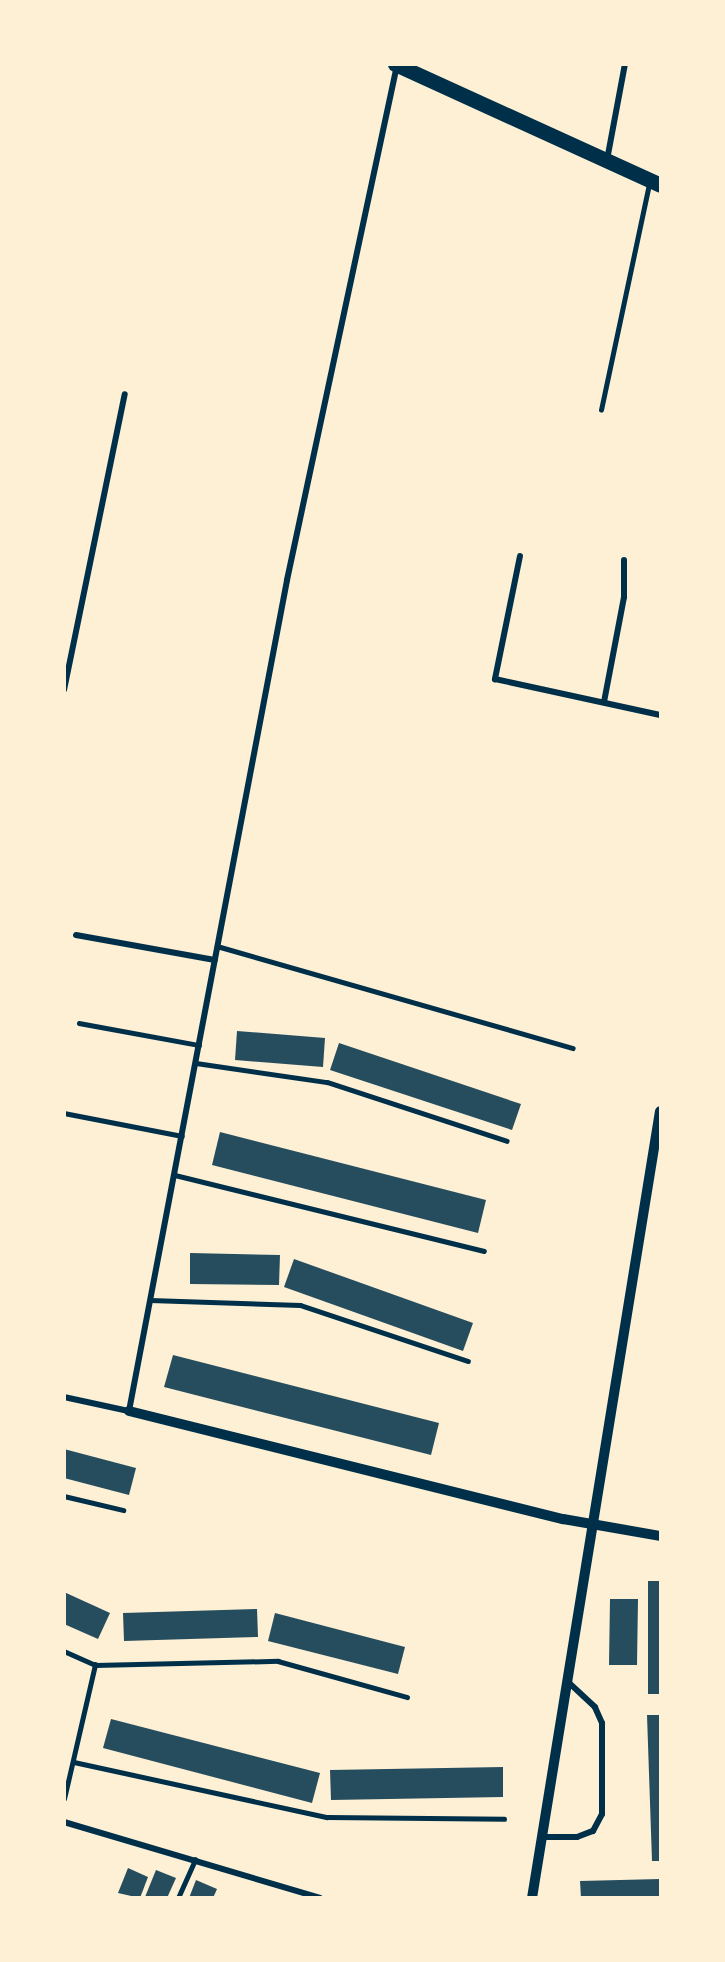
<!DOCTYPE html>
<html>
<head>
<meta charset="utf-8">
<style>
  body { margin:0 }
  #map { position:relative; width:725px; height:1962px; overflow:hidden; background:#fdf0d5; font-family:Manrope,sans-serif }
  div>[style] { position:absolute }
  .building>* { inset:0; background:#264d5e }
  .service>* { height:4.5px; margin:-2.25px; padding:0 2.25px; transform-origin:2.25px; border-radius:2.25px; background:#003049 }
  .minor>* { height:6px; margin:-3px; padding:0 3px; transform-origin:3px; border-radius:3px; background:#003049 }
  .tertiary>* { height:10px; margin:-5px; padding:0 5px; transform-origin:5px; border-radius:5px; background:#003049 }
  .primary>* { height:15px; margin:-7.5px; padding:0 7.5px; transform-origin:7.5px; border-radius:7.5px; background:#003049 }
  span { translate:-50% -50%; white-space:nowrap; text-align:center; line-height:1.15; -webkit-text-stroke:4.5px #fdf0d5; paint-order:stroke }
  .frame { position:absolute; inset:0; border:66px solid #fdf0d5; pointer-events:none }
</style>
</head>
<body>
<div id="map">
  <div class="building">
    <i style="clip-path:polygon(237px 1031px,325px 1038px,323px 1067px,235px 1060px)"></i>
    <i style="clip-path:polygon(339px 1043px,521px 1104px,512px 1130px,330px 1070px)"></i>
    <i style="clip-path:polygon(220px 1132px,486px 1200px,478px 1233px,212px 1165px)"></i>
    <i style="clip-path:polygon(190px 1253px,280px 1255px,279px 1285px,190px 1284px)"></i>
    <i style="clip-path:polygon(294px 1259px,473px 1323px,463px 1351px,284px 1287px)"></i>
    <i style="clip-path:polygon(173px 1355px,439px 1423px,431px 1455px,164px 1387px)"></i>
    <i style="clip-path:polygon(64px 1449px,136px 1468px,129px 1495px,64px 1478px)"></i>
    <i style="clip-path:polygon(648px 1581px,660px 1581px,660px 1694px,648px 1694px)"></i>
    <i style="clip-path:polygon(64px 1592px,110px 1613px,98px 1639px,64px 1624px)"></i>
    <i style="clip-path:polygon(610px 1599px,638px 1599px,637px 1665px,609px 1665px)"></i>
    <i style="clip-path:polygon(257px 1609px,258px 1637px,124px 1641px,123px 1613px)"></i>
    <i style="clip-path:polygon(275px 1613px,405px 1647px,398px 1674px,268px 1641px)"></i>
    <i style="clip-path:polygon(647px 1715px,660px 1715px,660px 1861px,652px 1861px)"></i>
    <i style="clip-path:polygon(111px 1719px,320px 1773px,312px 1803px,103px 1748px)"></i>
    <i style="clip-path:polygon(503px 1767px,503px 1797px,331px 1800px,330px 1770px)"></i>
    <i style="clip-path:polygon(128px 1868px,148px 1877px,140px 1898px,118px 1893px)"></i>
    <i style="clip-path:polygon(156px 1870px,176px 1878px,167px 1898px,145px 1897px)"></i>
    <i style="clip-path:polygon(660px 1879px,660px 1898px,581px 1898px,580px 1881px)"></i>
    <i style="clip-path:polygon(196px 1880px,217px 1889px,213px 1898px,189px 1898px)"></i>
  </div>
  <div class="service">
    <i style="left:601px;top:410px;width:231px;rotate:-78deg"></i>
    <i style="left:217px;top:946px;width:370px;rotate:16deg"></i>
    <i style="left:79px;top:1023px;width:122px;rotate:10.4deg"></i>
    <i style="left:196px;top:1063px;width:132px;rotate:8.3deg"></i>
    <i style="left:327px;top:1082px;width:189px;rotate:18.1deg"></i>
    <i style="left:64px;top:1113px;width:120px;rotate:11deg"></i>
    <i style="left:175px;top:1175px;width:318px;rotate:13.8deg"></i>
    <i style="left:150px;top:1300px;width:150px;rotate:1.9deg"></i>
    <i style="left:300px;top:1305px;width:177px;rotate:18.4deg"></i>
    <i style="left:64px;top:1496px;width:61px;rotate:13.3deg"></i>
    <i style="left:64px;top:1651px;width:34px;rotate:24deg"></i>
    <i style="left:95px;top:1665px;width:183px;rotate:-1.3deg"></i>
    <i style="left:278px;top:1661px;width:134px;rotate:15.6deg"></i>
    <i style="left:74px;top:1762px;width:259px;rotate:12.3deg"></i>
    <i style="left:327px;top:1817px;width:177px;rotate:0.6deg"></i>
    <i style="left:64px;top:1799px;width:138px;rotate:-77deg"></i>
    <i style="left:178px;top:1898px;width:42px;rotate:-65.9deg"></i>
  </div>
  <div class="minor">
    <i style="left:607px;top:160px;width:98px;rotate:-79.4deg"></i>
    <i style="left:520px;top:556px;width:126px;rotate:101.5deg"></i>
    <i style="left:495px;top:679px;width:169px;rotate:12.3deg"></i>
    <i style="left:64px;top:690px;width:302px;rotate:-78.4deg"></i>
    <i style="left:604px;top:702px;width:107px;rotate:-79.2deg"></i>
    <i style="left:624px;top:597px;width:37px;rotate:-90deg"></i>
    <i style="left:76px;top:935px;width:141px;rotate:10.2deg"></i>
    <i style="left:64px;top:1397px;width:66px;rotate:12.2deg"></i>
    <i style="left:129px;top:1411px;width:846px;rotate:-79.23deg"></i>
    <i style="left:287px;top:580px;width:527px;rotate:-77.94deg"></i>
    <i style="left:64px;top:1822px;width:267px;rotate:16.5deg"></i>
    <i style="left:542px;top:1837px;width:35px"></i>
    <i style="left:577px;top:1837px;width:17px;rotate:-21deg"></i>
    <i style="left:593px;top:1831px;width:19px;rotate:-62deg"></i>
    <i style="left:602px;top:1814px;width:91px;rotate:-90deg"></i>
    <i style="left:602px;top:1723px;width:17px;rotate:-114deg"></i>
    <i style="left:595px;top:1707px;width:38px;rotate:-137deg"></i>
  </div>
  <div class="tertiary">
    <i style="left:129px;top:1411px;width:447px;rotate:14deg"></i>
    <i style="left:563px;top:1519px;width:98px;rotate:9.9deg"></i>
    <i style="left:532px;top:1898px;width:797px;rotate:-80.76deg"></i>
  </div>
  <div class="primary">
    <i style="left:395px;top:64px;width:291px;rotate:24.5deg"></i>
  </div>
  <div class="frame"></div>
</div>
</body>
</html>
